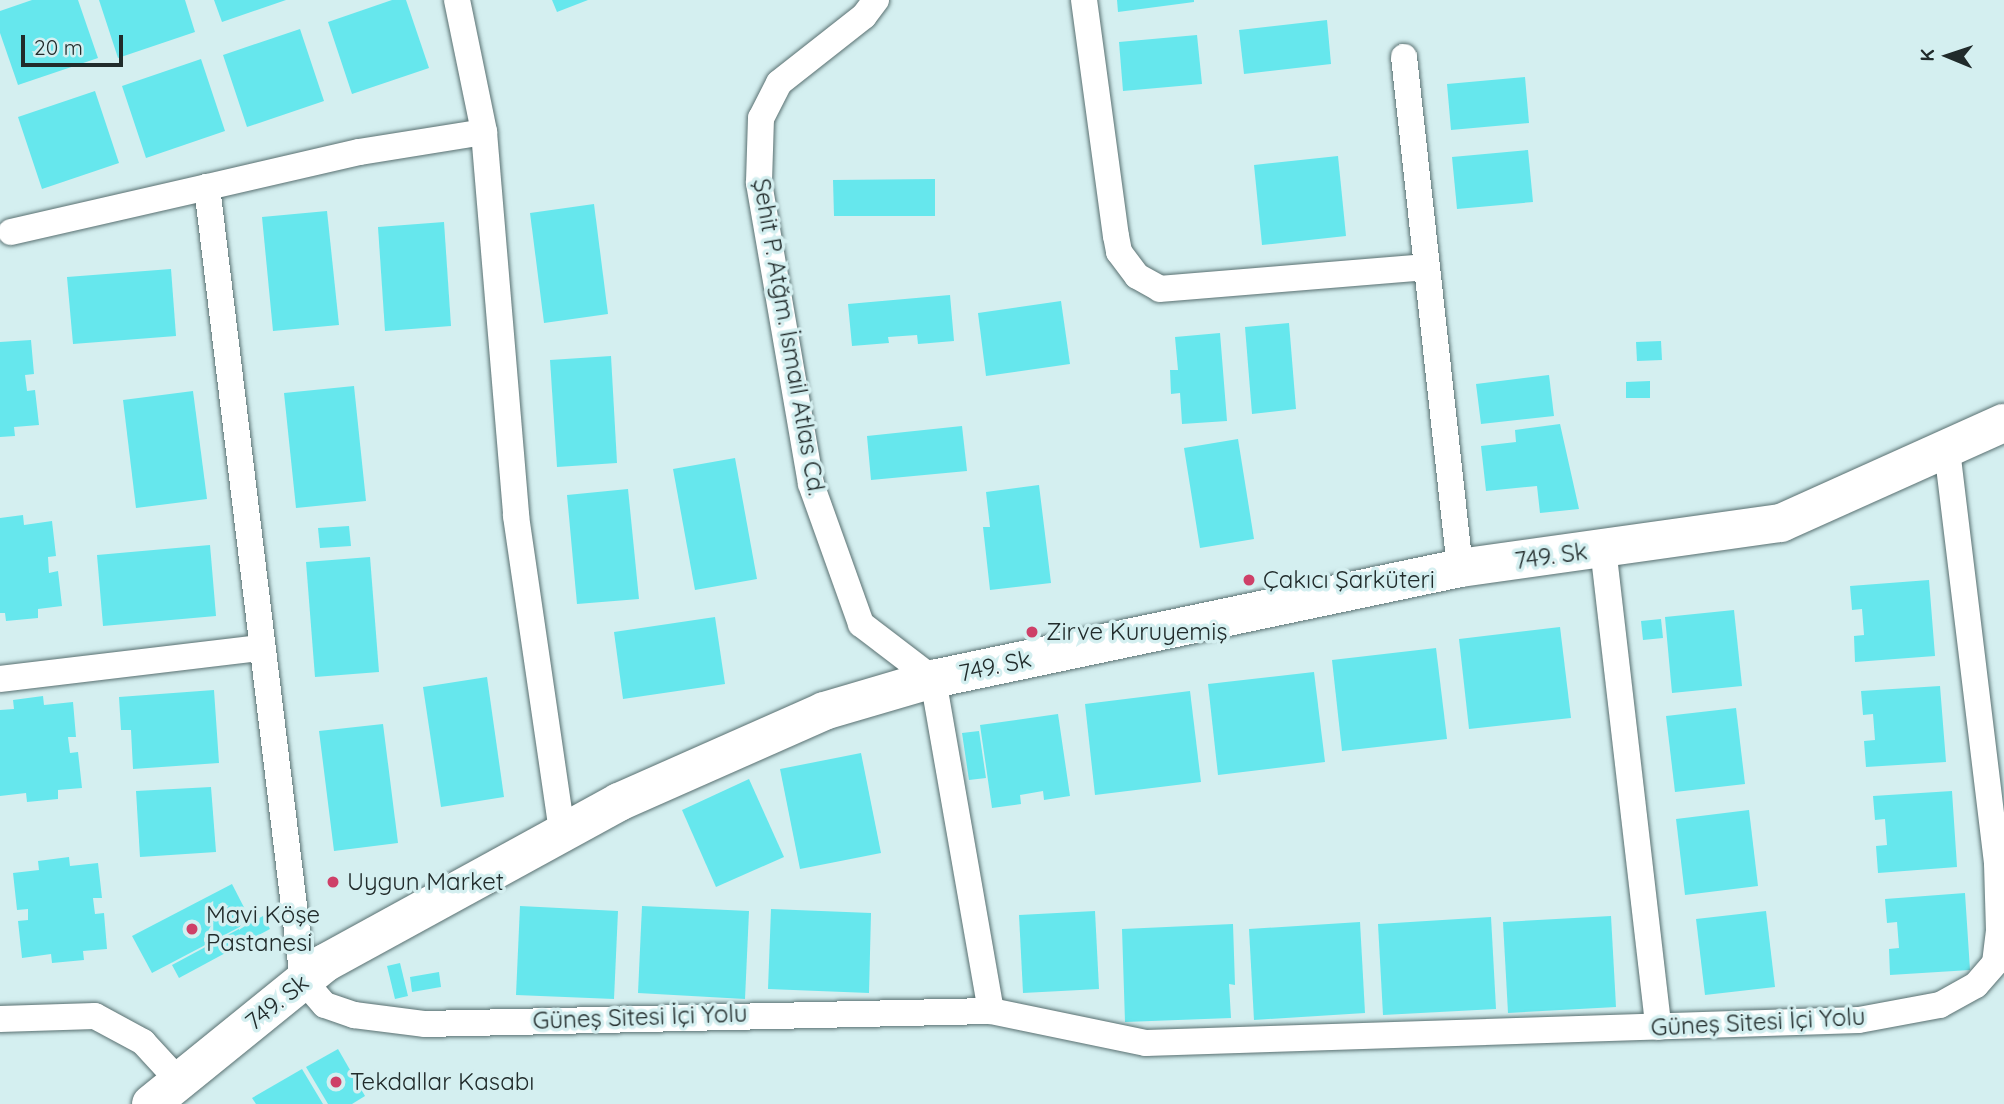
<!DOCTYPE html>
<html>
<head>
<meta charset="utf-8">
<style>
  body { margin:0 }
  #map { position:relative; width:2004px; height:1104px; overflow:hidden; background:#d4eff0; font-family:Quicksand,sans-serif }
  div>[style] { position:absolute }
  .building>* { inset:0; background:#66e7ed }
  .roads { filter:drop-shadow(0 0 2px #597071) drop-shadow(0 0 2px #597071) }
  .street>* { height:26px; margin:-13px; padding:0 13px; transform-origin:13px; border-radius:13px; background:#fff }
  .secondary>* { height:38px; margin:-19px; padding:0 19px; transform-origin:19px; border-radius:19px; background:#fff }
  .dots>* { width:19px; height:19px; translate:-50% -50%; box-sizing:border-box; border:4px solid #d4eff0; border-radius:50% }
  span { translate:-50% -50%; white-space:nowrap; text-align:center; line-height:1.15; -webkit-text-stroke:7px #d4eff0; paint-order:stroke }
  .street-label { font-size:24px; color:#212b2b }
  .poi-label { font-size:24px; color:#212b2b }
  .left { translate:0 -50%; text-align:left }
  .north { position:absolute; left:1913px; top:21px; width:70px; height:70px; -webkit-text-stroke:5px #d4eff0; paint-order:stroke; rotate:272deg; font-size:19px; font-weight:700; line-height:28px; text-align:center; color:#212b2b }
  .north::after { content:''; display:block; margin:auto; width:24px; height:32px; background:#212b2b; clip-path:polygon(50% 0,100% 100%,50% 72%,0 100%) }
  .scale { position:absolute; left:21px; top:35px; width:102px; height:32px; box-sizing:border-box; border:4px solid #212b2b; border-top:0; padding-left:9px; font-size:21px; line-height:24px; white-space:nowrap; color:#212b2b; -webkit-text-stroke:5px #d4eff0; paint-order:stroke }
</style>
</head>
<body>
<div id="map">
  <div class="building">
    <i style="clip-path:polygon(32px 0,78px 0,98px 58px,18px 85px,0 33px,0 11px)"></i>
    <i style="clip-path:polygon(99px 0,185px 0,195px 32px,118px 58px)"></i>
    <i style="clip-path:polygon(214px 0,286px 0,222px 22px)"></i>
    <i style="clip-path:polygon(392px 0,406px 0,429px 68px,352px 94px,328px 22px)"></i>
    <i style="clip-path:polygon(552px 0,588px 0,557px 12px)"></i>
    <i style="clip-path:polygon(1117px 0,1194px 0,1194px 2px,1118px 12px)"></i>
    <i style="clip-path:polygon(1327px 20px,1331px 64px,1244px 74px,1239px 30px)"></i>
    <i style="clip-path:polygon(300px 29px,324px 101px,247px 127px,223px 55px)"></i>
    <i style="clip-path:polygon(1197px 35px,1202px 84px,1123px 91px,1119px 42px)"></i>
    <i style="clip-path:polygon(201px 59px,225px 131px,146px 158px,122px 86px)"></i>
    <i style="clip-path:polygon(1525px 77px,1529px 123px,1451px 130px,1447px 84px)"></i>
    <i style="clip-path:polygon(95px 91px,119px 163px,42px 189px,18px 117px)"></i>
    <i style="clip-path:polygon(1528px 150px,1533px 202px,1457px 209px,1452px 157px)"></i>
    <i style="clip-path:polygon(1338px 156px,1346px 236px,1262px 245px,1254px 165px)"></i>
    <i style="clip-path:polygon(935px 179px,935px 216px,834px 216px,833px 180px)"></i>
    <i style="clip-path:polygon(594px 204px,608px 314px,544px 323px,530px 213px)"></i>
    <i style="clip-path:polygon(327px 211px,339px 325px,273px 331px,262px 217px)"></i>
    <i style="clip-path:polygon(444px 222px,451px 326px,385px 331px,378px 227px)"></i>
    <i style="clip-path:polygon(171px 269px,176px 336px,73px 344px,67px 277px)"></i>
    <i style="clip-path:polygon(950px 295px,954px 341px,918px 344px,917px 335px,888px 337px,889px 343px,852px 346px,848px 304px)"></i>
    <i style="clip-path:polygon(1061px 301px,1070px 364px,986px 376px,978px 313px)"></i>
    <i style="clip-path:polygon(1289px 323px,1296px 409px,1252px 414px,1245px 327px)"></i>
    <i style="clip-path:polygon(1220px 333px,1227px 421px,1182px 424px,1180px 393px,1171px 394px,1170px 370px,1178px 370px,1175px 337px)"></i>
    <i style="clip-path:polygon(31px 340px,34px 374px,25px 375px,27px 391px,35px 390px,39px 425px,14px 427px,15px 436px,0 437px,0 342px)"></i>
    <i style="clip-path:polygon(1661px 341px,1662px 360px,1637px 361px,1636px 342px)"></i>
    <i style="clip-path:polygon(611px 356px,617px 463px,557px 467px,550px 360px)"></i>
    <i style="clip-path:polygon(1549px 375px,1554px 416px,1481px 424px,1476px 384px)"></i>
    <i style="clip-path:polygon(1650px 381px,1650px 398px,1626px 398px,1626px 382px)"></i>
    <i style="clip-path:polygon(354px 386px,366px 501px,296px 508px,284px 393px)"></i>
    <i style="clip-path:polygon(193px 391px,207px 499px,136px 508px,123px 400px)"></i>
    <i style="clip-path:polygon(1560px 424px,1579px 509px,1540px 513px,1537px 486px,1486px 491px,1481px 446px,1516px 442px,1515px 430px)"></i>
    <i style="clip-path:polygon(962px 426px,967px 471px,871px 480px,867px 436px)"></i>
    <i style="clip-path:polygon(1238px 439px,1254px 539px,1200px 548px,1184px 448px)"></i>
    <i style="clip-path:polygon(735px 458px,757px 579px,695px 590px,673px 469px)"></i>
    <i style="clip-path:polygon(1039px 485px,1051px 583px,990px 590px,983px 527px,990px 527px,986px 492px)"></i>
    <i style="clip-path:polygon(628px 489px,639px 599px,577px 604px,567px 495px)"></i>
    <i style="clip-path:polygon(23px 515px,24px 525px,52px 521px,56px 556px,48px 557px,49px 573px,58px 571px,62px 606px,38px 609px,38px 618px,6px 621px,5px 613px,0 613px,0 518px)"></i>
    <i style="clip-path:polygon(349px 526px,351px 546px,320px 548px,318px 528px)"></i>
    <i style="clip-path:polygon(210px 545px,216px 616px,103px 626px,97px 555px)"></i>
    <i style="clip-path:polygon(370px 557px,379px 672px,315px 677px,306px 562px)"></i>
    <i style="clip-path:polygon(1929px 580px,1935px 656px,1855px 662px,1854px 636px,1864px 635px,1862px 609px,1852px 610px,1850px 586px)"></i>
    <i style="clip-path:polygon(1734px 610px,1742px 686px,1672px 693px,1665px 617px)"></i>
    <i style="clip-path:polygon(715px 617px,725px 684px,623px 699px,614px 632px)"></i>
    <i style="clip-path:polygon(1661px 619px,1663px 638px,1643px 640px,1641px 621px)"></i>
    <i style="clip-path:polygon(1560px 627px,1571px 718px,1469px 729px,1459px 639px)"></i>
    <i style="clip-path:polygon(1436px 648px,1447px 739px,1342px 751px,1332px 660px)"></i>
    <i style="clip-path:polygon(1314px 672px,1325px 762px,1218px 775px,1208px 684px)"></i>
    <i style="clip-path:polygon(487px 677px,504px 797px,441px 807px,423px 687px)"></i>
    <i style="clip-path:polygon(1940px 686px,1946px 762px,1866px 767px,1864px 741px,1875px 740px,1873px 714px,1863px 715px,1861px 691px)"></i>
    <i style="clip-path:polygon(214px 690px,219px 763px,133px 769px,131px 730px,121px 730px,119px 697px)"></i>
    <i style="clip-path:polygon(1190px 691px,1201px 782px,1095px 795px,1085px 704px)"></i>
    <i style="clip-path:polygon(43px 696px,44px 705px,73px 702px,76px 737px,68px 737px,70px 753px,78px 752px,82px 788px,58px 790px,58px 799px,27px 802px,26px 793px,0 796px,0 710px,14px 709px,13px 700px)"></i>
    <i style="clip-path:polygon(1736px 708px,1745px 784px,1675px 792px,1666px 716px)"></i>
    <i style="clip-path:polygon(1058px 714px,1070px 796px,1044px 800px,1043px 791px,1020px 795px,1021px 804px,992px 808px,980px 725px)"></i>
    <i style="clip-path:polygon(383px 724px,398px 843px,334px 851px,319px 731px)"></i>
    <i style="clip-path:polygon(979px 731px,986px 778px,969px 780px,962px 733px)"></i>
    <i style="clip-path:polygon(861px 753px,881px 853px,800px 869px,780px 769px)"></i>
    <i style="clip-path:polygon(749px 779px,784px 857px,716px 887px,682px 810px)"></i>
    <i style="clip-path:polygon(211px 787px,216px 852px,140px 857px,136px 791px)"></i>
    <i style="clip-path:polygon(1952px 791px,1957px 867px,1878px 873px,1876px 846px,1887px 845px,1885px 819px,1875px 820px,1873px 796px)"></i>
    <i style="clip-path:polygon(1749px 810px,1758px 886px,1685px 895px,1676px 819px)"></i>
    <i style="clip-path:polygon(69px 857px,70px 866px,98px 863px,102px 898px,93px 898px,95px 914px,104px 913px,107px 949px,83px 951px,84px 960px,52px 963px,51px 954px,22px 958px,18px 921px,28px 920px,28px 909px,17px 910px,13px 873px,39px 870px,38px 861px)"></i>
    <i style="clip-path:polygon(232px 884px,251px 921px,152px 973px,132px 936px)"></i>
    <i style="clip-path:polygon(1965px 893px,1970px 970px,1890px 975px,1889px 949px,1899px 948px,1897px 922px,1887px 923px,1885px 899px)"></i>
    <i style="clip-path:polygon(520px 906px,618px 911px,614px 999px,516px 995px)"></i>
    <i style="clip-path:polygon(642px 906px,749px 911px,745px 999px,638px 993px)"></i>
    <i style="clip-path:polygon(771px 909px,871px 913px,869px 993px,768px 989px)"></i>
    <i style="clip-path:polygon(1095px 911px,1099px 989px,1023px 993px,1019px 915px)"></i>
    <i style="clip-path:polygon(1766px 911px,1775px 987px,1705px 995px,1696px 919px)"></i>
    <i style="clip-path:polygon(263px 916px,270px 929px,179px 978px,172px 965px)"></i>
    <i style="clip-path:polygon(1611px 916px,1616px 1007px,1508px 1013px,1503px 922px)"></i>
    <i style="clip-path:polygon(1491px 917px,1496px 1009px,1383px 1015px,1378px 924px)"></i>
    <i style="clip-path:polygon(1360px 922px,1365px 1013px,1254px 1020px,1249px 929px)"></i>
    <i style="clip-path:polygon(1233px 924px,1235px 985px,1229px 984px,1231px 1018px,1125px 1022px,1122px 929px)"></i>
    <i style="clip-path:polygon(400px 963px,408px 996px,395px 999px,387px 966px)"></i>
    <i style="clip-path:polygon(439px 972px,441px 987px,412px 992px,410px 977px)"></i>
    <i style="clip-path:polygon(338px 1049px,365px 1096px,352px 1104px,328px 1104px,306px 1067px)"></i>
    <i style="clip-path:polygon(302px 1069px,323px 1104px,256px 1104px,252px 1098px)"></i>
  </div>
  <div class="roads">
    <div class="street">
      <i style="left:457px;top:0;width:135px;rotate:78.4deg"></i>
      <i style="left:484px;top:132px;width:385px;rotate:85.2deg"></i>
      <i style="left:516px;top:516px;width:320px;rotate:81.7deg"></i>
      <i style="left:876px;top:0;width:20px;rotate:127deg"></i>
      <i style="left:864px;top:16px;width:108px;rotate:141.8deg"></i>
      <i style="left:779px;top:83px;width:39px;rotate:117deg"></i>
      <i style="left:761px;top:118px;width:65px;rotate:91.8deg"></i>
      <i style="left:759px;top:183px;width:305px;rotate:80.2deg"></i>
      <i style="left:811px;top:484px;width:149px;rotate:70.3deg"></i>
      <i style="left:861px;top:624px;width:91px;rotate:37.4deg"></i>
      <i style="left:933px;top:679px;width:337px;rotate:80.1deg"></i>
      <i style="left:1084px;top:0;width:238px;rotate:82.3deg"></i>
      <i style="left:1116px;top:236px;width:16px;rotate:79deg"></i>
      <i style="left:1119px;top:252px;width:30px;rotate:53deg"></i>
      <i style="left:1137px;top:276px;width:26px;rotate:29deg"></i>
      <i style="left:1160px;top:289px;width:267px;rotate:-4.7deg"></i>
      <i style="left:1404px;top:57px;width:514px;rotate:83.75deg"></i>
      <i style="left:484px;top:132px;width:127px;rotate:170.9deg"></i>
      <i style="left:359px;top:152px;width:156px;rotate:167deg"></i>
      <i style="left:207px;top:187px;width:799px;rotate:83.1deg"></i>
      <i style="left:303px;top:980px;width:33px;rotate:49deg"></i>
      <i style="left:325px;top:1005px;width:31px;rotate:19deg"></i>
      <i style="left:354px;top:1015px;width:72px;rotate:7.2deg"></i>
      <i style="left:425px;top:1024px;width:566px;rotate:-1.32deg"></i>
      <i style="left:991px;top:1011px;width:158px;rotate:11.7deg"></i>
      <i style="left:1146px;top:1043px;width:713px;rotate:-1.85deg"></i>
      <i style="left:1859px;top:1020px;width:82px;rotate:-10.5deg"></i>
      <i style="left:1940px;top:1005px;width:41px;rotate:-29.1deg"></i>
      <i style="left:1976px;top:985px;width:29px;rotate:-49deg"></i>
      <i style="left:1995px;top:963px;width:32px;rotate:-83deg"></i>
      <i style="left:1999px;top:931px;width:68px;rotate:-91.7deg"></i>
      <i style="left:1997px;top:863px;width:417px;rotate:-96.9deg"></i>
      <i style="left:11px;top:232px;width:201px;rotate:-12.9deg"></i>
      <i style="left:1603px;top:548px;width:482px;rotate:83.4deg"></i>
      <i style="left:0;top:679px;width:262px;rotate:-6.8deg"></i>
      <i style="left:0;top:1019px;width:95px;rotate:-1.8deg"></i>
      <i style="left:95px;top:1016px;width:55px;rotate:28.4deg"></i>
      <i style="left:143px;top:1042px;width:53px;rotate:47.3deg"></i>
    </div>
    <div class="secondary">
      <i style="left:151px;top:1104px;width:224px;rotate:-39deg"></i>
      <i style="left:325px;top:963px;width:335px;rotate:-28.7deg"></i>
      <i style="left:619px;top:802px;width:224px;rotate:-23.9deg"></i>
      <i style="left:824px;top:711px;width:114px;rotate:-16.4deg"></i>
      <i style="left:933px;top:679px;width:539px;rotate:-11.89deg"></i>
      <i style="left:1460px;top:568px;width:324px;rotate:-8deg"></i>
      <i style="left:1781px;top:523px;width:244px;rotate:-24.2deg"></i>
    </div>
  </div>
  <div class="dots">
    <i style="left:1249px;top:580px;background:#ce4068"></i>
    <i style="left:1032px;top:632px;background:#ce4068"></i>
    <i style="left:333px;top:882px;background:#ce4068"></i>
    <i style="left:192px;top:929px;background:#ce4068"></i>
    <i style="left:336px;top:1082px;background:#ce4068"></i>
  </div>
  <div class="street-label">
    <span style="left:789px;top:337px;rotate:80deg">Şehit P. Atğm. İsmail Atlas Cd.</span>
    <span style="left:1551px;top:556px;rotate:-8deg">749. Sk</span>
    <span style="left:995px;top:666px;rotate:-12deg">749. Sk</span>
    <span style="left:277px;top:1002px;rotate:-39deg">749. Sk</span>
    <span style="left:640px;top:1017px;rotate:-2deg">Güneş Sitesi İçi Yolu</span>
    <span style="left:1758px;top:1022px;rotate:-3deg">Güneş Sitesi İçi Yolu</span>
  </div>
  <div class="poi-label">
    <span class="left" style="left:1263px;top:580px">Çakıcı Şarküteri</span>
    <span class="left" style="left:1046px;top:632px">Zirve Kuruyemiş</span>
    <span class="left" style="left:347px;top:882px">Uygun Market</span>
    <span class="left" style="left:206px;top:929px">Mavi Köşe<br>Pastanesi</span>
    <span class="left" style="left:350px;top:1082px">Tekdallar Kasabı</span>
  </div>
  <div class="north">K</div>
  <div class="scale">20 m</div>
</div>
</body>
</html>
